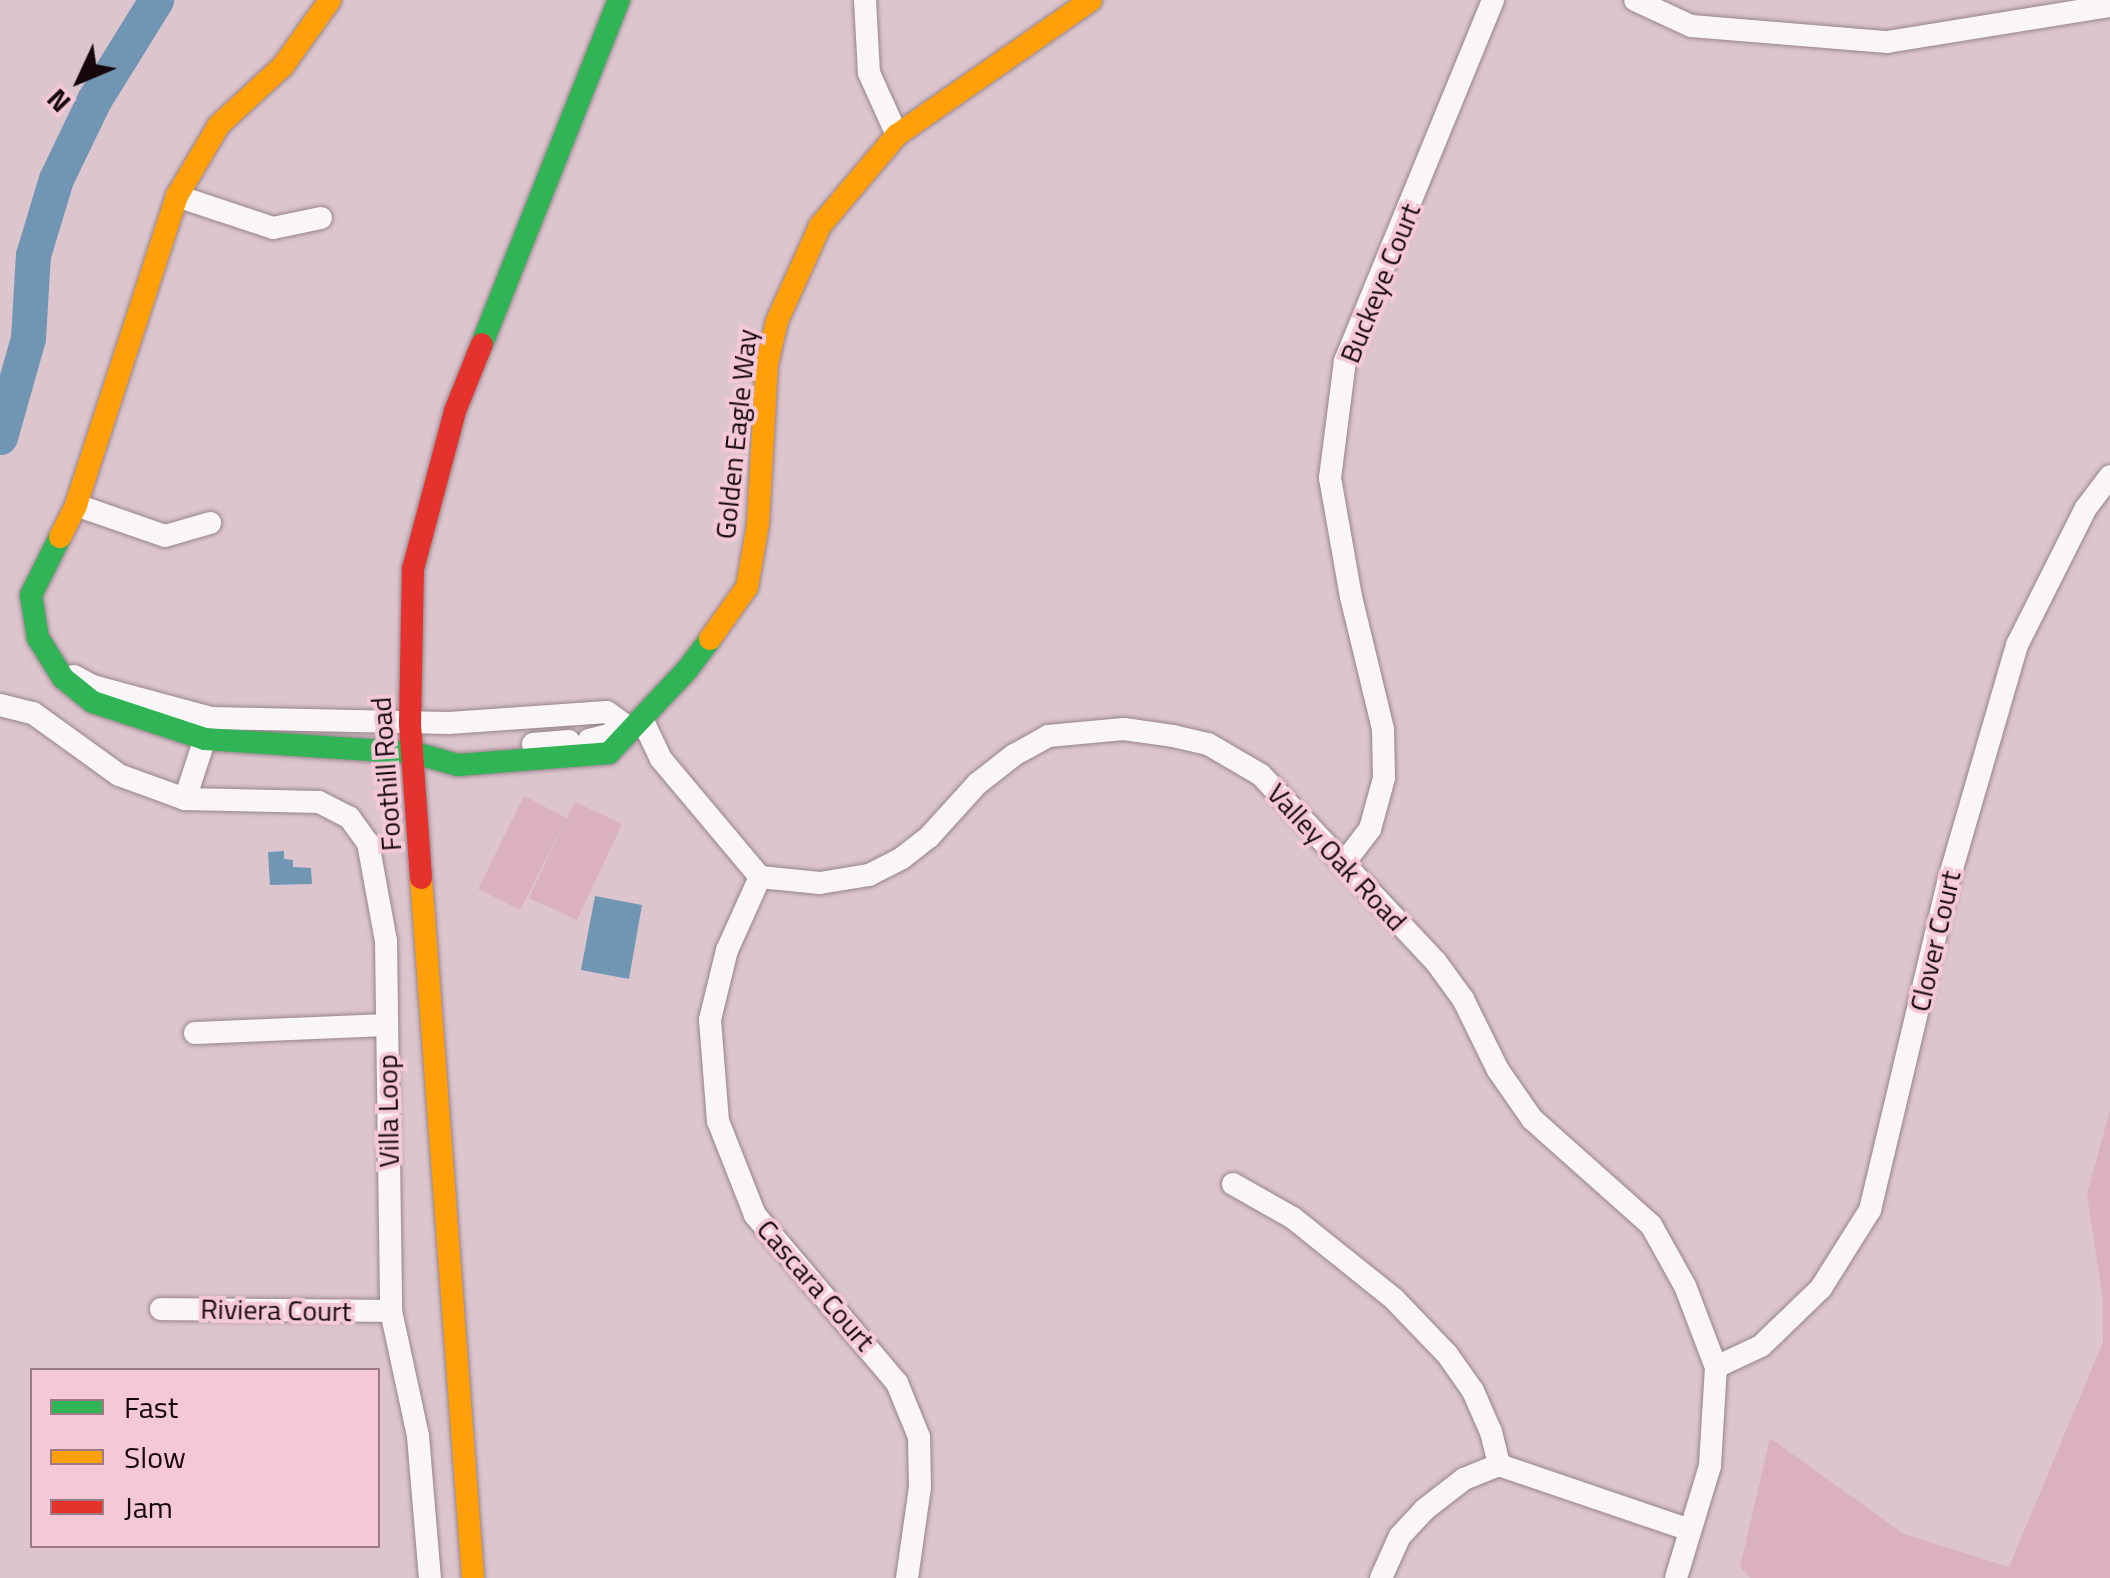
<!DOCTYPE html>
<html>
<head>
<meta charset="utf-8">
<style>
  body { margin:0 }
  #map { position:relative; width:2110px; height:1578px; overflow:hidden; background:#ddc5ce; font-family:"Titillium Web",sans-serif }
  div>[style] { position:absolute }
  .green>* { inset:0; background:#dbb1bf }
  .water>* { inset:0; background:#7096b3 }
  .river>* { height:35px; margin:-17.5px; padding:0 17.5px; transform-origin:17.5px; border-radius:17.5px; background:#7096b3 }
  .roads { filter:drop-shadow(0 0 2px #96848b) drop-shadow(0 0 2px #96848b) }
  .street>* { height:22px; margin:-11px; padding:0 11px; transform-origin:11px; border-radius:11px; background:#faf6f8 }
  .fast>* { height:22px; margin:-11px; padding:0 11px; transform-origin:11px; border-radius:11px; background:#30b455 }
  .slow>* { height:22px; margin:-11px; padding:0 11px; transform-origin:11px; border-radius:11px; background:#ff9f0a }
  .jam>* { height:22px; margin:-11px; padding:0 11px; transform-origin:11px; border-radius:11px; background:#e5322d }
  span { translate:-50% -50%; white-space:nowrap; text-align:center; line-height:1.15; -webkit-text-stroke:8px #f5c8d7; paint-order:stroke }
  .street-label { font-size:28px; color:#15070c }
  .legend { position:absolute; left:30px; top:1368px; width:350px; height:180px; box-sizing:border-box; background:#f5c8d7; border:2px solid #9b7b86; margin:0; padding:12px 18px; list-style:none; font-size:30px; color:#15070c }
  .legend li { display:flex; align-items:center; gap:20px; height:50px }
  .legend b { width:50px; border:2px solid #9b7b86 }
  .north { position:absolute; left:30px; top:30px; width:100px; height:100px; -webkit-text-stroke:8px #f5c8d7; paint-order:stroke; rotate:226deg; font-size:28px; font-weight:700; line-height:40px; text-align:center; color:#15070c }
  .north::after { content:''; display:block; margin:auto; width:35px; height:45px; background:#15070c; clip-path:polygon(50% 0,100% 100%,50% 72%,0 100%) }
</style>
</head>
<body>
<div id="map">
  <div class="green">
    <i style="clip-path:polygon(524px 796px,567px 818px,575px 802px,622px 824px,577px 920px,529px 898px,566px 819px,520px 910px,478px 889px)"></i>
    <i style="clip-path:polygon(2110px 1110px,2110px 1578px,1751px 1578px,1740px 1567px,1770px 1438px,1904px 1534px,2009px 1567px,2103px 1342px,2103px 1300px,2087px 1194px)"></i>
  </div>
  <div class="water">
    <i style="clip-path:polygon(284px 851px,284px 859px,293px 860px,293px 867px,311px 868px,312px 884px,270px 885px,268px 852px)"></i>
    <i style="clip-path:polygon(595px 896px,642px 905px,629px 979px,581px 970px)"></i>
  </div>
  <div class="river">
    <i style="left:0;top:437px;width:103px;rotate:-74.2deg"></i>
    <i style="left:28px;top:338px;width:83px;rotate:-86.6deg"></i>
    <i style="left:33px;top:255px;width:79px;rotate:-73.2deg"></i>
    <i style="left:56px;top:179px;width:88px;rotate:-64.3deg"></i>
    <i style="left:94px;top:100px;width:118px;rotate:-58.2deg"></i>
  </div>
  <div class="roads">
    <div class="street">
      <i style="left:865px;top:0;width:73px;rotate:86.9deg"></i>
      <i style="left:869px;top:73px;width:68px;rotate:65.7deg"></i>
      <i style="left:1635px;top:0;width:62px;rotate:24.9deg"></i>
      <i style="left:1691px;top:26px;width:197px;rotate:4.7deg"></i>
      <i style="left:1887px;top:42px;width:226px;rotate:-9.2deg"></i>
      <i style="left:177px;top:196px;width:101px;rotate:18.4deg"></i>
      <i style="left:273px;top:228px;width:49px;rotate:-11.8deg"></i>
      <i style="left:76px;top:505px;width:94px;rotate:19.2deg"></i>
      <i style="left:165px;top:536px;width:47px;rotate:-16.1deg"></i>
      <i style="left:74px;top:676px;width:21px;rotate:28deg"></i>
      <i style="left:93px;top:686px;width:122px;rotate:15.2deg"></i>
      <i style="left:211px;top:718px;width:238px;rotate:1.2deg"></i>
      <i style="left:449px;top:723px;width:158px;rotate:-4deg"></i>
      <i style="left:607px;top:712px;width:29px;rotate:36deg"></i>
      <i style="left:0;top:705px;width:34px;rotate:14deg"></i>
      <i style="left:33px;top:713px;width:106px;rotate:35.8deg"></i>
      <i style="left:119px;top:775px;width:70px;rotate:20deg"></i>
      <i style="left:185px;top:799px;width:134px;rotate:1.3deg"></i>
      <i style="left:319px;top:802px;width:34px;rotate:27deg"></i>
      <i style="left:349px;top:817px;width:32px;rotate:54deg"></i>
      <i style="left:368px;top:843px;width:100px;rotate:79.6deg"></i>
      <i style="left:386px;top:941px;width:370px;rotate:89.2deg"></i>
      <i style="left:391px;top:1311px;width:128px;rotate:77.8deg"></i>
      <i style="left:418px;top:1436px;width:143px;rotate:85.2deg"></i>
      <i style="left:642px;top:719px;width:44px;rotate:64.6deg"></i>
      <i style="left:661px;top:759px;width:154px;rotate:50deg"></i>
      <i style="left:760px;top:877px;width:60px;rotate:5.7deg"></i>
      <i style="left:820px;top:883px;width:50px;rotate:-9.3deg"></i>
      <i style="left:869px;top:875px;width:37px;rotate:-27deg"></i>
      <i style="left:902px;top:858px;width:34px;rotate:-38deg"></i>
      <i style="left:929px;top:837px;width:72px;rotate:-47.8deg"></i>
      <i style="left:977px;top:784px;width:47px;rotate:-38.1deg"></i>
      <i style="left:1014px;top:755px;width:39px;rotate:-29deg"></i>
      <i style="left:1048px;top:736px;width:76px;rotate:-5.3deg"></i>
      <i style="left:1124px;top:729px;width:49px;rotate:8.1deg"></i>
      <i style="left:1173px;top:736px;width:36px;rotate:13deg"></i>
      <i style="left:1208px;top:744px;width:61px;rotate:30.3deg"></i>
      <i style="left:1261px;top:775px;width:256px;rotate:46.9deg"></i>
      <i style="left:1436px;top:962px;width:46px;rotate:53.9deg"></i>
      <i style="left:1463px;top:999px;width:79px;rotate:63.8deg"></i>
      <i style="left:1498px;top:1070px;width:60px;rotate:55.2deg"></i>
      <i style="left:1532px;top:1119px;width:159px;rotate:41.7deg"></i>
      <i style="left:1651px;top:1225px;width:70px;rotate:60.9deg"></i>
      <i style="left:1685px;top:1286px;width:87px;rotate:69.1deg"></i>
      <i style="left:1716px;top:1367px;width:99px;rotate:93.5deg"></i>
      <i style="left:1710px;top:1466px;width:117px;rotate:106.9deg"></i>
      <i style="left:589px;top:740px;width:40px;rotate:-14.4deg"></i>
      <i style="left:533px;top:744px;width:36px;rotate:-5deg"></i>
      <i style="left:185px;top:799px;width:77px;rotate:-71.8deg"></i>
      <i style="left:1344px;top:863px;width:43px;rotate:-52.6deg"></i>
      <i style="left:1370px;top:829px;width:53px;rotate:-74.6deg"></i>
      <i style="left:1384px;top:778px;width:49px;rotate:-91.2deg"></i>
      <i style="left:1383px;top:729px;width:136px;rotate:-103.6deg"></i>
      <i style="left:1351px;top:597px;width:121px;rotate:-100deg"></i>
      <i style="left:1330px;top:478px;width:118px;rotate:-82.7deg"></i>
      <i style="left:1345px;top:361px;width:390px;rotate:-67.7deg"></i>
      <i style="left:760px;top:877px;width:80px;rotate:114.3deg"></i>
      <i style="left:727px;top:950px;width:72px;rotate:103.7deg"></i>
      <i style="left:710px;top:1020px;width:101px;rotate:85.5deg"></i>
      <i style="left:718px;top:1121px;width:101px;rotate:68.5deg"></i>
      <i style="left:755px;top:1215px;width:220px;rotate:49.8deg"></i>
      <i style="left:897px;top:1383px;width:58px;rotate:67.8deg"></i>
      <i style="left:919px;top:1437px;width:50px;rotate:88.9deg"></i>
      <i style="left:920px;top:1487px;width:92px;rotate:98.1deg"></i>
      <i style="left:195px;top:1033px;width:192px;rotate:-2.4deg"></i>
      <i style="left:1233px;top:1184px;width:69px;rotate:29.5deg"></i>
      <i style="left:1293px;top:1218px;width:129px;rotate:38.7deg"></i>
      <i style="left:1394px;top:1299px;width:76px;rotate:46.1deg"></i>
      <i style="left:1447px;top:1354px;width:45px;rotate:54.9deg"></i>
      <i style="left:1473px;top:1391px;width:45px;rotate:66.3deg"></i>
      <i style="left:1491px;top:1432px;width:34px;rotate:76deg"></i>
      <i style="left:161px;top:1309px;width:230px;rotate:0.5deg"></i>
      <i style="left:1716px;top:1367px;width:50px;rotate:-25deg"></i>
      <i style="left:1761px;top:1346px;width:83px;rotate:-44deg"></i>
      <i style="left:1821px;top:1288px;width:92px;rotate:-57.9deg"></i>
      <i style="left:1870px;top:1210px;width:340px;rotate:-76.6deg"></i>
      <i style="left:1949px;top:879px;width:244px;rotate:-73.8deg"></i>
      <i style="left:2017px;top:645px;width:153px;rotate:-63.3deg"></i>
      <i style="left:2086px;top:508px;width:40px;rotate:-53deg"></i>
      <i style="left:1381px;top:1578px;width:46px;rotate:-65.7deg"></i>
      <i style="left:1400px;top:1536px;width:35px;rotate:-47deg"></i>
      <i style="left:1424px;top:1510px;width:51px;rotate:-37.8deg"></i>
      <i style="left:1464px;top:1479px;width:38px;rotate:-22deg"></i>
      <i style="left:1499px;top:1465px;width:202px;rotate:18.8deg"></i>
    </div>
    <div class="fast">
      <i style="left:482px;top:344px;width:370px;rotate:-68.3deg"></i>
      <i style="left:60px;top:537px;width:65px;rotate:116.6deg"></i>
      <i style="left:31px;top:595px;width:44px;rotate:80.8deg"></i>
      <i style="left:38px;top:638px;width:47px;rotate:58deg"></i>
      <i style="left:63px;top:678px;width:38px;rotate:39deg"></i>
      <i style="left:93px;top:702px;width:118px;rotate:18.3deg"></i>
      <i style="left:205px;top:739px;width:210px;rotate:3.8deg"></i>
      <i style="left:415px;top:753px;width:45px;rotate:15.6deg"></i>
      <i style="left:458px;top:765px;width:151px;rotate:-4.5deg"></i>
      <i style="left:609px;top:753px;width:114px;rotate:-46.8deg"></i>
      <i style="left:687px;top:670px;width:39px;rotate:-53deg"></i>
    </div>
    <div class="slow">
      <i style="left:60px;top:537px;width:36px;rotate:-63deg"></i>
      <i style="left:76px;top:505px;width:325px;rotate:-71.9deg"></i>
      <i style="left:177px;top:196px;width:82px;rotate:-59.4deg"></i>
      <i style="left:219px;top:125px;width:87px;rotate:-42.7deg"></i>
      <i style="left:283px;top:66px;width:81px;rotate:-54.5deg"></i>
      <i style="left:710px;top:639px;width:64px;rotate:-54.6deg"></i>
      <i style="left:747px;top:587px;width:64px;rotate:-80.1deg"></i>
      <i style="left:758px;top:524px;width:160px;rotate:-86.8deg"></i>
      <i style="left:767px;top:364px;width:44px;rotate:-76.9deg"></i>
      <i style="left:777px;top:321px;width:104px;rotate:-65.6deg"></i>
      <i style="left:820px;top:226px;width:119px;rotate:-49.8deg"></i>
      <i style="left:897px;top:135px;width:236px;rotate:-34.8deg"></i>
      <i style="left:421px;top:878px;width:702px;rotate:85.75deg"></i>
    </div>
    <div class="jam">
      <i style="left:421px;top:878px;width:155px;rotate:-94.1deg"></i>
      <i style="left:410px;top:723px;width:154px;rotate:-88.9deg"></i>
      <i style="left:413px;top:569px;width:163px;rotate:-75.1deg"></i>
      <i style="left:455px;top:411px;width:72px;rotate:-68.1deg"></i>
    </div>
  </div>
  <div class="street-label">
    <span style="left:1380px;top:283px;rotate:-68deg">Buckeye Court</span>
    <span style="left:736px;top:434px;rotate:-84deg">Golden Eagle Way</span>
    <span style="left:386px;top:774px;rotate:-94deg">Foothill Road</span>
    <span style="left:1337px;top:857px;rotate:47deg">Valley Oak Road</span>
    <span style="left:1935px;top:941px;rotate:-77deg">Clover Court</span>
    <span style="left:388px;top:1111px;rotate:-91deg">Villa Loop</span>
    <span style="left:816px;top:1285px;rotate:49deg">Cascara Court</span>
    <span style="left:276px;top:1310px;rotate:1deg">Riviera Court</span>
  </div>
  <ul class="legend">
  <li><b style="height:12px;background:#30b455"></b>Fast</li>
  <li><b style="height:12px;background:#ff9f0a"></b>Slow</li>
  <li><b style="height:12px;background:#e5322d"></b>Jam</li>
  </ul>
  <div class="north">N</div>
</div>
</body>
</html>
